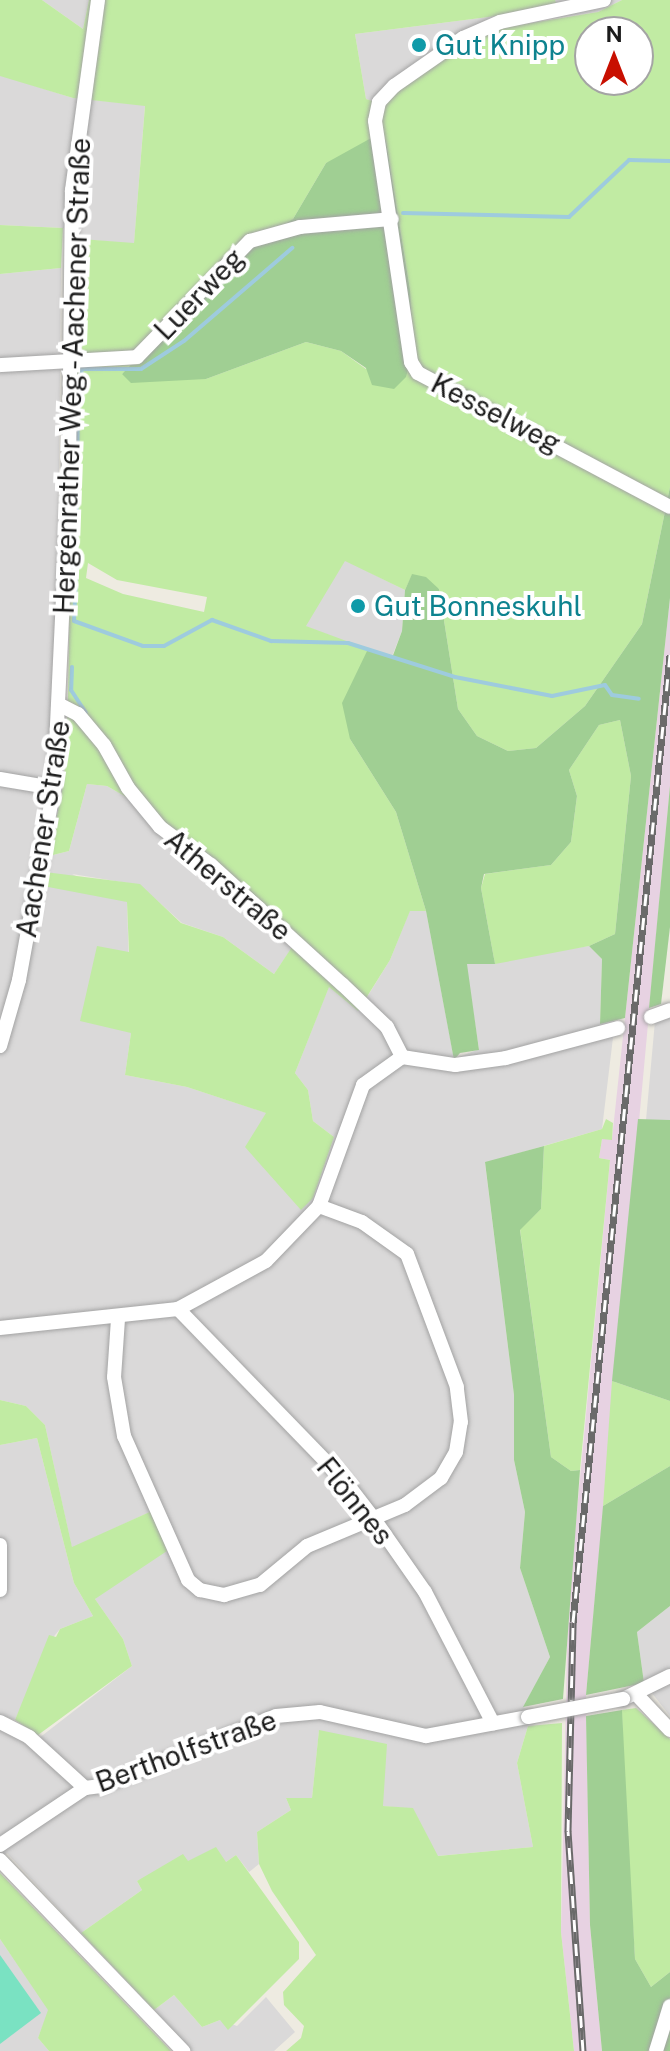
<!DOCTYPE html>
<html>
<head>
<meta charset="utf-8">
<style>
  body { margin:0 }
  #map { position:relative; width:670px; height:2051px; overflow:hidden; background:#eeebe1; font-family:"Public Sans",sans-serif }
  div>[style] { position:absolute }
  .residential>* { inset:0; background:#dad9d9 }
  .industrial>* { inset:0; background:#e7d2e2 }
  .grass>* { inset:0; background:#c1eba3 }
  .forest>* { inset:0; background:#a0cf93 }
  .pitch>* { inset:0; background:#7ae2c2 }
  .stream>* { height:4px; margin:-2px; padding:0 2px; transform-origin:2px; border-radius:2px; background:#9ecbde }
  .roads { filter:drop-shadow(0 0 2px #a3a3a3) drop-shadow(0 0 2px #a3a3a3) }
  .minor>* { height:14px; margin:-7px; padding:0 7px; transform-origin:7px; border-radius:7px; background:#fff }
  .rail>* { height:7px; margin-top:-3.5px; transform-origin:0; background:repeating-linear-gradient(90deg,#fff 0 12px,#6a6a6a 0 24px); box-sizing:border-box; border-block:2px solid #6a6a6a }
  .bridges { filter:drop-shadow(0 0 2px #a3a3a3) drop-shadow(0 0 2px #a3a3a3) }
  .minor-bridge>* { height:14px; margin:-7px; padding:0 7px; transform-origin:7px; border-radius:7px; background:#fff }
  .dots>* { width:22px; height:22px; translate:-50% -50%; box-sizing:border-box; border:4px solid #fff; border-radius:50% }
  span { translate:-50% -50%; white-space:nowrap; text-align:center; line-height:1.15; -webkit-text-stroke:8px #fff; paint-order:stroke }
  .culture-label { font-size:28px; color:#0d838f }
  .left { translate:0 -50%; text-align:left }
  .street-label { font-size:28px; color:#1c1c1c }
  .north { position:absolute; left:574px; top:16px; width:80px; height:80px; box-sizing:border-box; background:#fff; border:2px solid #a4a4a4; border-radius:50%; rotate:0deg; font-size:22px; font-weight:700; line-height:32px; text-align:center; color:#1c1c1c }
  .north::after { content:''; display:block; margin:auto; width:28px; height:36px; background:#c80f00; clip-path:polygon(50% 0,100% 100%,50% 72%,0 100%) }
</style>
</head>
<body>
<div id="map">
  <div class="residential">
    <i style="clip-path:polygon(42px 0,89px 0,83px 29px)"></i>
    <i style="clip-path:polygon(555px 0,622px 0,598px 12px,543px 20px,384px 105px,366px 99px,355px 34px,519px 13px,556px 5px)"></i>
    <i style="clip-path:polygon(0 75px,73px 98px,145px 105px,134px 244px,81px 239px,63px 228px,0 225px)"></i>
    <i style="clip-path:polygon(61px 268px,57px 688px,65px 733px,64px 780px,49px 856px,69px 851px,87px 784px,107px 786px,133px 801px,294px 945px,274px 974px,223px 937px,182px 923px,140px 885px,72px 874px,127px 902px,131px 1033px,125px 1075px,187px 1087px,267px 1113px,313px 1198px,334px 1137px,313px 1121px,308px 1090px,295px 1073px,329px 986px,359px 1010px,390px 960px,410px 910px,426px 911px,454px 1059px,479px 1049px,466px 964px,589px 946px,602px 959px,600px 1023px,615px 1021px,602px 1129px,485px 1163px,514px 1395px,514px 1460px,525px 1512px,520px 1568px,550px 1657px,524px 1706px,528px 1726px,517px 1763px,533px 1847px,437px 1856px,413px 1809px,383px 1806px,319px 1731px,312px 1798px,286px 1798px,291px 1810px,257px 1832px,259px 1864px,249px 1872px,236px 1855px,226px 1862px,188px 1861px,137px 1881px,142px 1890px,81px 1933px,7px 1853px,0 1858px,0 1729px,30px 1745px,132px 1666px,123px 1639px,95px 1599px,154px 1510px,72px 1548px,45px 1425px,26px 1406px,0 1400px,0 274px)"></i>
    <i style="clip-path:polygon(345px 560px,405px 590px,402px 631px,391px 659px,305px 626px)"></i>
    <i style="clip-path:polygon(670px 1015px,670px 1120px,646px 1120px,655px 1021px)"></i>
    <i style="clip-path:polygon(37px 1438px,74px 1583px,93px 1616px,60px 1629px,51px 1640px,15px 1720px,0 1715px,0 1445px)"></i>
    <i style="clip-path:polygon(670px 1606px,670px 1716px,644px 1683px,637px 1632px)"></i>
    <i style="clip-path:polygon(0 1939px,49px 2010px,38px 2038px,49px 2051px,0 2051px)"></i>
    <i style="clip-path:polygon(174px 1995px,202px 2027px,220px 2020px,237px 2026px,266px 1997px,295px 2032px,274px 2051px,191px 2051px,154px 2010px)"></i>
  </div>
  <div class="industrial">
    <i style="clip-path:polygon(670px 598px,670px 786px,586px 1695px,590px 1925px,602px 2051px,574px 2051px,561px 1932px,568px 1606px,610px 1160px,599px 1158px,602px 1139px,612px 1139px)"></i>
  </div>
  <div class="grass">
    <i style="clip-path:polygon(evenodd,0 0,42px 0,83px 29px,89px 0,555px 0,557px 5px,519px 13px,355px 34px,366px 99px,384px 105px,395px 91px,468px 41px,501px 28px,598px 12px,622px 0,670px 0,670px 487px,642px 624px,585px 706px,536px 748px,508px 751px,477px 736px,458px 709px,439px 589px,412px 575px,405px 590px,345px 561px,306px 626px,368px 649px,350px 739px,396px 812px,426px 911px,410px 911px,390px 960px,358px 1011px,329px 987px,295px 1073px,308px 1090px,313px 1121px,334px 1137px,313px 1198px,301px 1210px,245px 1147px,266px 1113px,187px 1087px,125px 1075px,131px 1033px,80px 1021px,97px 946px,129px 952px,127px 902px,43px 886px,45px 872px,140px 884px,181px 923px,223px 937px,274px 974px,292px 947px,133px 801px,107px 786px,87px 784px,69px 851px,49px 856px,64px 780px,68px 696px,74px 370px,82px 366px,81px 239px,134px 243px,145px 106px,73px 98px,0 76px,0 0,590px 32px,638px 32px,638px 80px,590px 80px,590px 32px,0 0,386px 141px,410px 290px,366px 369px,341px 351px,306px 342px,206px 379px,122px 374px,293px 219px,326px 163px,386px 141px,0 0,88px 563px,117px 580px,207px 597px,204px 612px,123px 594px,86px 578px,88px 563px)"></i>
    <i style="clip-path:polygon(0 225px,63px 228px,61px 268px,0 274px)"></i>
    <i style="clip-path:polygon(620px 720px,631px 776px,615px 934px,589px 946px,495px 964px,481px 888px,485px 874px,551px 865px,571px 842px,577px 796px,569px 770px,599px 725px)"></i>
    <i style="clip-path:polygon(606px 1119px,613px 1123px,612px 1140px,602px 1139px,599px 1158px,610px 1160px,580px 1470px,571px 1471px,551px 1457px,520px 1229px,541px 1209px,544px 1146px,602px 1129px)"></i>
    <i style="clip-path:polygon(612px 1381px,670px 1401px,670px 1466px,603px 1506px)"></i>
    <i style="clip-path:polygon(0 1400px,26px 1406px,45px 1425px,72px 1547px,154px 1510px,167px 1551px,95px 1599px,123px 1639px,132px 1666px,38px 1735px,15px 1720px,49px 1635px,56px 1637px,60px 1629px,93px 1616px,74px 1583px,37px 1438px,0 1445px)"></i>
    <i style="clip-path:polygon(636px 1708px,670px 1739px,670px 1972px,651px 1987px,635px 1959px,623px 1766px,622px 1710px)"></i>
    <i style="clip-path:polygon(562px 1723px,561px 1932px,574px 2051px,286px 2051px,301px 2038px,304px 2026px,284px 2005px,283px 1992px,316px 1955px,272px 1891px,259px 1864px,257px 1832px,291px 1810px,286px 1798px,312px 1798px,319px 1730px,387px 1744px,383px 1806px,413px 1808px,438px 1856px,533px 1847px,517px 1763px,528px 1726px)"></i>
    <i style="clip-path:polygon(216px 1847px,226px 1862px,236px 1855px,299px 1942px,299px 1959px,228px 2030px,220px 2020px,202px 2027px,174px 1995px,154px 2010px,81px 1933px,142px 1890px,137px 1881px,183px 1854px,188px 1861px)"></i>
    <i style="clip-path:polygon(0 1873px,171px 2051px,49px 2051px,38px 2038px,48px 2010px,0 1939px)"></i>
  </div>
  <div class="forest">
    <i style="clip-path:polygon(373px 137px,386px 141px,410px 290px,413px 350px,406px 377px,394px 389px,372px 385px,366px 368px,341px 351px,306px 342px,206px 379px,131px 383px,122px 374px,243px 251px,293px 219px,326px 163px)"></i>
    <i style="clip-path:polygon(670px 487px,670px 598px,625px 1018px,600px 1024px,602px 959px,589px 946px,615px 934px,631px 776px,620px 720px,599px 725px,569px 770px,577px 796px,571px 842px,551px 865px,484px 874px,481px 888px,495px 964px,467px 964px,479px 1050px,460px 1053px,454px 1060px,426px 911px,396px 812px,350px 739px,342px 703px,368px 649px,392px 658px,402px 631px,405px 590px,412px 574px,426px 577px,439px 589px,458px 709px,477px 736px,508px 751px,536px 748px,585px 706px,642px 624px)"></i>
    <i style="clip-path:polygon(670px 786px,670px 927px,661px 1004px,649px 1008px)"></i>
    <i style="clip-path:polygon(638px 1119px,670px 1120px,670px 1401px,612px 1381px)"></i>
    <i style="clip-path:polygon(544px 1146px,541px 1209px,520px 1230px,551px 1457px,571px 1471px,580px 1470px,563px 1699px,523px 1707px,550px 1657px,520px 1568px,525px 1512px,514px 1460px,514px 1395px,485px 1162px)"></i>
    <i style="clip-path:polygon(670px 1466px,670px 1606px,637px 1632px,644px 1683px,586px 1695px,603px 1506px)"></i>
    <i style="clip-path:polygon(622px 1710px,635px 1959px,651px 1987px,670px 1972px,670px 2051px,602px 2051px,590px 1925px,586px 1716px)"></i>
  </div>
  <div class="pitch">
    <i style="clip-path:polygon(0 1955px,41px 2013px,0 2044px)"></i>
  </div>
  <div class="stream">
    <i style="left:403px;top:213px;width:166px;rotate:1.4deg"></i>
    <i style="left:569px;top:217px;width:83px;rotate:-43.5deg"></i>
    <i style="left:629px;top:160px;width:41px;rotate:1.4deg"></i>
    <i style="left:77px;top:387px;width:19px;rotate:-74deg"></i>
    <i style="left:82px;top:369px;width:59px"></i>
    <i style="left:141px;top:369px;width:51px;rotate:-33.1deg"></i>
    <i style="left:184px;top:341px;width:143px;rotate:-40.7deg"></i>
    <i style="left:76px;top:562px;width:175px;rotate:-89.3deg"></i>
    <i style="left:76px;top:578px;width:43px;rotate:92.7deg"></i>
    <i style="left:74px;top:621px;width:73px;rotate:19.9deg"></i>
    <i style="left:143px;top:646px;width:21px"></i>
    <i style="left:164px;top:646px;width:55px;rotate:-28.4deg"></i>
    <i style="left:212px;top:620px;width:63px;rotate:19.6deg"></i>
    <i style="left:271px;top:641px;width:77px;rotate:1.5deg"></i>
    <i style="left:348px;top:643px;width:112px;rotate:17.6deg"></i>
    <i style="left:455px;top:677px;width:99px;rotate:11.1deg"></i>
    <i style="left:552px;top:696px;width:54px;rotate:-11.7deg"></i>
    <i style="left:605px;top:685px;width:12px;rotate:55deg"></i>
    <i style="left:612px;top:695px;width:27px;rotate:8deg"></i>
    <i style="left:72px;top:667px;width:23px;rotate:92deg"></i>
    <i style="left:71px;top:690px;width:27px;rotate:57deg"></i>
  </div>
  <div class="roads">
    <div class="minor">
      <i style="left:604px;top:0;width:106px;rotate:168.1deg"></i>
      <i style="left:500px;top:22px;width:40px;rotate:156.6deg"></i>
      <i style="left:463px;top:38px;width:84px;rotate:145.2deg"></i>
      <i style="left:394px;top:86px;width:22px;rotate:133deg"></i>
      <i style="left:379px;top:102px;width:19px;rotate:102deg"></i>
      <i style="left:375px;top:121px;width:244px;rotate:81.5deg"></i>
      <i style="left:411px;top:362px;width:13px;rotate:58deg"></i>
      <i style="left:418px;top:373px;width:285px;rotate:28deg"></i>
      <i style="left:0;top:365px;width:137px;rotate:-3.3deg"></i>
      <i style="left:137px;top:357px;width:162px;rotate:-45.8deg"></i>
      <i style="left:250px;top:241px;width:52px;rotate:-15.6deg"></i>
      <i style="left:300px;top:227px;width:92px;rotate:-5deg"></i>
      <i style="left:62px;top:706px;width:18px;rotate:27deg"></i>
      <i style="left:78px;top:714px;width:40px;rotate:50deg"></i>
      <i style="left:104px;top:745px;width:49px;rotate:60.8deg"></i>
      <i style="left:128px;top:788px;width:50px;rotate:50.6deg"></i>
      <i style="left:160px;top:827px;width:64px;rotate:36.7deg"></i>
      <i style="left:211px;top:865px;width:177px;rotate:42.3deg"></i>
      <i style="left:342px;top:984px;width:62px;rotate:43.7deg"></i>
      <i style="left:387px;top:1027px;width:34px;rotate:63deg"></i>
      <i style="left:0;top:779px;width:55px;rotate:9.5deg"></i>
      <i style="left:651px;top:1017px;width:20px;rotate:-20deg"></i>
      <i style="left:0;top:1046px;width:69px;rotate:-73.9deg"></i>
      <i style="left:19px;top:980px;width:195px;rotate:-79.7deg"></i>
      <i style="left:54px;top:788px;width:316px;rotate:-87.3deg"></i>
      <i style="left:69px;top:472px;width:282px;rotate:-89.4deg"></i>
      <i style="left:72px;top:190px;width:192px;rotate:-82.2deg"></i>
      <i style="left:178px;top:1309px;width:238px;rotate:45.9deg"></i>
      <i style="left:344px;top:1480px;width:49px;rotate:52.4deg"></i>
      <i style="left:374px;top:1519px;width:89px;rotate:55.1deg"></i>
      <i style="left:425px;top:1592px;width:148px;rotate:62.6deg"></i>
      <i style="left:118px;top:1319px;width:58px;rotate:93.9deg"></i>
      <i style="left:114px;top:1377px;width:60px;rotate:80.4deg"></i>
      <i style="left:124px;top:1436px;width:158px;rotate:66deg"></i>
      <i style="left:188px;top:1580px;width:16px;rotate:40deg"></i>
      <i style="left:200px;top:1590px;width:25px;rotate:12deg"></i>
      <i style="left:224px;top:1595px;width:37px;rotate:-16deg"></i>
      <i style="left:260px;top:1585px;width:61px;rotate:-39.7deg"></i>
      <i style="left:307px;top:1546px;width:106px;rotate:-22.7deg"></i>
      <i style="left:405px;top:1505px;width:45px;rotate:-36.9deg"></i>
      <i style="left:441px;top:1478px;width:30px;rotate:-60deg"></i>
      <i style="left:456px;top:1452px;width:30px;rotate:-81deg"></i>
      <i style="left:461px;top:1422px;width:35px;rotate:-97deg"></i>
      <i style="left:457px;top:1387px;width:142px;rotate:-110.6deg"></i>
      <i style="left:407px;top:1254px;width:55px;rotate:-144.6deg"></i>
      <i style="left:362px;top:1222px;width:46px;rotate:-159.6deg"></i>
      <i style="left:0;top:1328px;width:179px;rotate:-6.1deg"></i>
      <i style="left:178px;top:1309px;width:100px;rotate:-28.6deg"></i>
      <i style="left:266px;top:1261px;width:76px;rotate:-46.1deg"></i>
      <i style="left:319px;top:1206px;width:129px;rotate:-70deg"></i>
      <i style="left:363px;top:1085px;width:48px;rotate:-35.7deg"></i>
      <i style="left:402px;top:1057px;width:54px;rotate:8.6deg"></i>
      <i style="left:455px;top:1065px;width:51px;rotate:-7.8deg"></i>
      <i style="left:506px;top:1058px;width:116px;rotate:-15deg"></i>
      <i style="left:0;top:1545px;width:45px;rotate:90deg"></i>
      <i style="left:637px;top:1695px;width:48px;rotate:46.7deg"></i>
      <i style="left:623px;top:1699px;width:52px;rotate:-26.1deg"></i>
      <i style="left:0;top:1722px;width:33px;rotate:27deg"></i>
      <i style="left:29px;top:1737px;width:76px;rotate:42.3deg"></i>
      <i style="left:0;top:1845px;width:102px;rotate:-33.8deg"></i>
      <i style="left:85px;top:1788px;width:16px;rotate:-7deg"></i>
      <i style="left:101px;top:1786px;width:188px;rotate:-21.8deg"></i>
      <i style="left:276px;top:1716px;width:44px;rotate:-5.2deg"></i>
      <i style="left:320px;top:1712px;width:109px;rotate:12.8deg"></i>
      <i style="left:426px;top:1736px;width:104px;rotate:-10.6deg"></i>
      <i style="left:0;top:1860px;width:265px;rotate:46.2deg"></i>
      <i style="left:656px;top:2051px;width:47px;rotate:-72.7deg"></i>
    </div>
  </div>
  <div class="rail">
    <i style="left:583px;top:2051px;width:221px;rotate:-93.9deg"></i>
    <i style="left:568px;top:1831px;width:209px;rotate:-88.6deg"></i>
    <i style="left:573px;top:1622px;width:972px;rotate:-84.27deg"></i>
  </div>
  <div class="bridges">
    <div class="minor-bridge">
      <i style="left:528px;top:1717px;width:97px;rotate:-10.7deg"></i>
    </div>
  </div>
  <div class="dots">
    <i style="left:419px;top:45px;background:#0f9aa8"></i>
    <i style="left:358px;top:606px;background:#0f9aa8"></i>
  </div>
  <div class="culture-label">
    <span class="left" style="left:435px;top:45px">Gut Knipp</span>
    <span class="left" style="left:374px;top:606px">Gut Bonneskuhl</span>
  </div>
  <div class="street-label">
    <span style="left:199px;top:294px;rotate:-46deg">Luerweg</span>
    <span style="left:72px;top:376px;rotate:-88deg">Hergenrather Weg - Aachener Straße</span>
    <span style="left:496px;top:413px;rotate:27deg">Kesselweg</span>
    <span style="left:43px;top:829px;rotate:-81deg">Aachener Straße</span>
    <span style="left:228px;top:885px;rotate:40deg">Atherstraße</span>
    <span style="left:355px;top:1501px;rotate:51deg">Flönnes</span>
    <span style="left:186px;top:1751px;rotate:-20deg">Bertholfstraße</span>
  </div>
  <div class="north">N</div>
</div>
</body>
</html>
